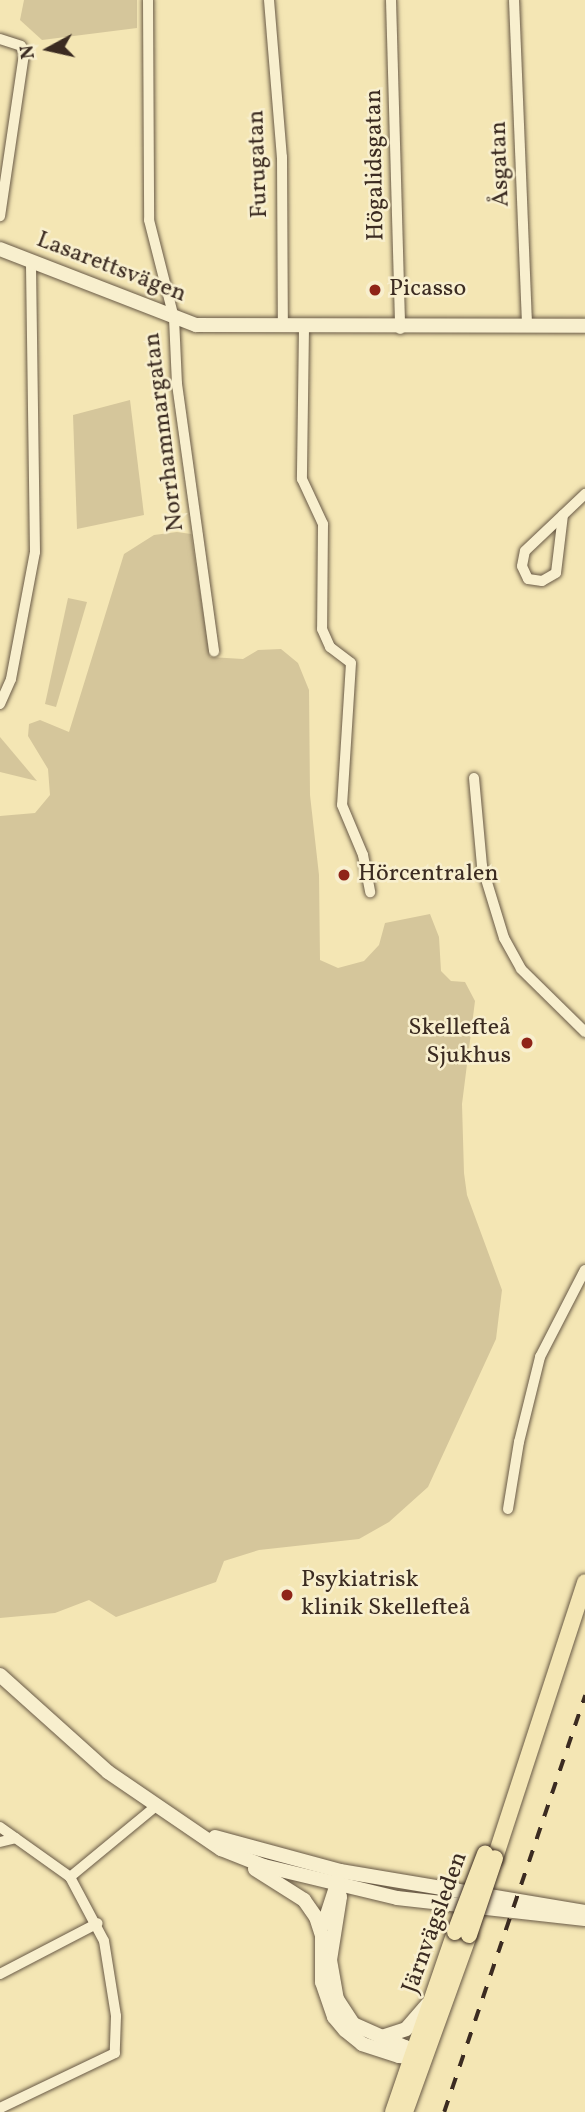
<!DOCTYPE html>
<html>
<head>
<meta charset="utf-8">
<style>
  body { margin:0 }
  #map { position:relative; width:585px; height:2112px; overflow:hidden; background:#f4e6b4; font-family:Vollkorn,serif }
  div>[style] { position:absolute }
  .green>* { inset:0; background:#d5c69b }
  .roads { filter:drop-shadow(0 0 2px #695a46) drop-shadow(0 0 2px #695a46) }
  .street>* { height:10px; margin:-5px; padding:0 5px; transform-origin:5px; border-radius:5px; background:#f8efce }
  .secondary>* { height:14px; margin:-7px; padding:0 7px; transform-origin:7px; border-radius:7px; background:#f8efce }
  .primary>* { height:16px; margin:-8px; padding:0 8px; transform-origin:8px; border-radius:8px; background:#f4e6b4 }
  .rail>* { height:3.5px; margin-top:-1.75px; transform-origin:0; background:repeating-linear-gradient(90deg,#3b2b21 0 12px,transparent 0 24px) }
  .bridges { filter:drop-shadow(0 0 2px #3b2b21) drop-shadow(0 0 2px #3b2b21) }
  .primary-bridge>* { height:16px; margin:-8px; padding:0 8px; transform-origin:8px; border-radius:8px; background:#f4e6b4 }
  .dots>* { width:19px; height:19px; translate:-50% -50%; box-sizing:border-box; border:4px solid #f8efce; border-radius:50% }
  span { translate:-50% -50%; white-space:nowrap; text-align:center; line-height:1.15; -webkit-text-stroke:5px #f8efce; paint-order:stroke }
  .street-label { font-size:24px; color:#3b2b21 }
  .poi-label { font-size:24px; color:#3b2b21 }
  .left { translate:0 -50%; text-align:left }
  .right { translate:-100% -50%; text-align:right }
  .north { position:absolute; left:14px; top:14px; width:70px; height:70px; -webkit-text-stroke:5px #f8efce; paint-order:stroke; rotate:262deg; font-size:19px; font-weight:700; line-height:28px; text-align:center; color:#3b2b21 }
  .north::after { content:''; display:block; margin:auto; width:24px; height:32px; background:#3b2b21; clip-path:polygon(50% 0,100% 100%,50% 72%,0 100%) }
</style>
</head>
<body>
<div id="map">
  <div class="green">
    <i style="clip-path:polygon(24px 0,137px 0,137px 28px,42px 40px,20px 20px)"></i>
    <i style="clip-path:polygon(130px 400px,144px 515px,77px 529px,73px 415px)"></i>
    <i style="clip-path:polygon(177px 532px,191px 534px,210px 657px,243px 659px,258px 650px,281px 649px,298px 663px,309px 690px,310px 795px,319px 875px,320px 960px,338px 968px,364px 961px,379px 945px,385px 923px,430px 914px,439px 937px,441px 971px,451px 981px,465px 982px,475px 1001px,462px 1104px,464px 1173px,467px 1195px,502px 1290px,496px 1339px,428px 1487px,389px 1522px,359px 1539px,259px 1550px,224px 1561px,216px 1582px,116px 1617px,89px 1600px,55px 1613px,0 1618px,0 816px,35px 813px,50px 795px,48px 769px,28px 736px,29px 724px,40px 720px,69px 732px,124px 554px,154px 535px)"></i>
    <i style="clip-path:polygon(68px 598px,87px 602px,56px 707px,45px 704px)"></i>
    <i style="clip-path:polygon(0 737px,37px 781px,0 772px)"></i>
  </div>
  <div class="roads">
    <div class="street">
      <i style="left:148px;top:0;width:220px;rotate:89.7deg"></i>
      <i style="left:149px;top:220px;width:101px;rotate:75.7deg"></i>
      <i style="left:174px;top:318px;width:66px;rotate:87.4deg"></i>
      <i style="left:177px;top:384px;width:270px;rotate:82.1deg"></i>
      <i style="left:269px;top:0;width:158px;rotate:85.3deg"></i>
      <i style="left:282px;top:157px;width:170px;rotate:89.7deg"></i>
      <i style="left:391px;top:0;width:329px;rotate:88.4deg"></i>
      <i style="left:514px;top:0;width:327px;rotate:87.7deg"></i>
      <i style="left:0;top:39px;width:22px;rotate:18deg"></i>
      <i style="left:21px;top:46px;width:9px;rotate:69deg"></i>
      <i style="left:24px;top:54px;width:164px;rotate:98.4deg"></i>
      <i style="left:304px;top:328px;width:151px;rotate:90.8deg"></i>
      <i style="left:302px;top:479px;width:50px;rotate:65deg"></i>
      <i style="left:323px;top:524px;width:105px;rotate:90.5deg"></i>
      <i style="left:322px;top:629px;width:20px;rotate:66deg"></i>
      <i style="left:330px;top:647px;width:26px;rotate:37deg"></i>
      <i style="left:351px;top:663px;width:142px;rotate:93.6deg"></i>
      <i style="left:342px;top:805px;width:54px;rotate:67.2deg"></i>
      <i style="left:363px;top:855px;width:38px;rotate:79deg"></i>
      <i style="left:563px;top:515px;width:58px;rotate:96.9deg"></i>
      <i style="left:556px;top:573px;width:16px;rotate:150deg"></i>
      <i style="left:542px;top:581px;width:14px;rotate:-172deg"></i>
      <i style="left:528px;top:579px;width:14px;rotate:-115deg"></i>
      <i style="left:522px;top:566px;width:15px;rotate:-79deg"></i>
      <i style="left:525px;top:551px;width:83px;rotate:-43.5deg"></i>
      <i style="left:0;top:704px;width:27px;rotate:-66deg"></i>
      <i style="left:11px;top:679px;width:129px;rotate:-79.3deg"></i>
      <i style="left:35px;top:552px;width:291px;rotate:-90.8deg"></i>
      <i style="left:474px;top:778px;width:88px;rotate:84.8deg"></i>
      <i style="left:482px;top:866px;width:75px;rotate:73deg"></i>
      <i style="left:504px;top:938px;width:35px;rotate:61deg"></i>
      <i style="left:521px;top:969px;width:90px;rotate:44.5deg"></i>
      <i style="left:508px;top:1509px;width:68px;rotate:-80.7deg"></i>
      <i style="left:519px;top:1442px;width:88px;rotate:-76.1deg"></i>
      <i style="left:540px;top:1357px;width:98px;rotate:-62.7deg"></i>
      <i style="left:0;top:1827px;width:86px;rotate:35.5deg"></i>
      <i style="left:70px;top:1877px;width:72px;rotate:62deg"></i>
      <i style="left:104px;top:1941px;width:76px;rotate:80.9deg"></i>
      <i style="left:116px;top:2016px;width:37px;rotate:92deg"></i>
      <i style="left:115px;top:2053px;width:127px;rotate:154.4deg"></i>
      <i style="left:0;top:1842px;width:16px;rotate:-14deg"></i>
      <i style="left:70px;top:1877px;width:112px;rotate:-39.5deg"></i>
      <i style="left:0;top:1974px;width:110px;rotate:-27.5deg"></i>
    </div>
    <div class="secondary">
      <i style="left:0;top:249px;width:210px;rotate:21.2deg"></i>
      <i style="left:196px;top:325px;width:389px;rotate:0.1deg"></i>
      <i style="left:0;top:1675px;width:145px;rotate:41.9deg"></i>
      <i style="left:108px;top:1772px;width:137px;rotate:34.3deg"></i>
      <i style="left:221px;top:1849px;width:46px;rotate:21.6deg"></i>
      <i style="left:264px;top:1866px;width:137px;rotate:13.5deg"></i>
      <i style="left:397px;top:1898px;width:189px;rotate:6.4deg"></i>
      <i style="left:215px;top:1837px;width:130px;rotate:15.2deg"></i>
      <i style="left:340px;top:1871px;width:248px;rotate:9.5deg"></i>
      <i style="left:255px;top:1869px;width:58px;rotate:32.3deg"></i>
      <i style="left:304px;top:1900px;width:21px;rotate:55deg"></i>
      <i style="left:316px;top:1917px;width:20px;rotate:72deg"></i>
      <i style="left:322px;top:1936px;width:46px;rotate:90deg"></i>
      <i style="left:322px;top:1982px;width:37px;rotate:71deg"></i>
      <i style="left:334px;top:2017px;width:17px;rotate:50deg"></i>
      <i style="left:345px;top:2030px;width:22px;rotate:39deg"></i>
      <i style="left:362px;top:2044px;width:39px;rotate:18deg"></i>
      <i style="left:399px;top:2056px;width:24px;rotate:5deg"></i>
      <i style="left:337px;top:1885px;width:12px;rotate:76deg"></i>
      <i style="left:340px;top:1897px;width:64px;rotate:99deg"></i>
      <i style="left:330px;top:1960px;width:40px;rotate:80deg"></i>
      <i style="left:337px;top:1999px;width:30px;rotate:57deg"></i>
      <i style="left:353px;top:2024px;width:57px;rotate:23.9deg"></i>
      <i style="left:405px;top:2047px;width:11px;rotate:52deg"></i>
      <i style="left:324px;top:1924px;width:45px;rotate:-72deg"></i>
      <i style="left:382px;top:2037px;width:25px;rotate:-18deg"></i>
      <i style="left:406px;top:2029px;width:33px;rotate:-49deg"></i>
    </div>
    <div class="primary">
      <i style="left:495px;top:1858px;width:290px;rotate:-71.9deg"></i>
      <i style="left:393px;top:2112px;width:190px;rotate:-71deg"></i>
      <i style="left:405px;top:2112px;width:188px;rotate:-70.1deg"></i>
    </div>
  </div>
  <div class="rail">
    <i style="left:444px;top:2112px;width:440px;rotate:-71.3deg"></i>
  </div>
  <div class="bridges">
    <div class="primary-bridge">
      <i style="left:455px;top:1932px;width:84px;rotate:-69deg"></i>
      <i style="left:469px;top:1935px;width:81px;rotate:-71.3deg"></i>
    </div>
  </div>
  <div class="dots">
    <i style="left:375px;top:290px;background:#8f2418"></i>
    <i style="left:344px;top:875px;background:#8f2418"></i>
    <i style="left:527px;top:1043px;background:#8f2418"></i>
    <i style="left:287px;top:1595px;background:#8f2418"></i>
  </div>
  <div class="street-label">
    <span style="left:259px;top:164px;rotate:-92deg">Furugatan</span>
    <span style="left:501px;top:164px;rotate:-92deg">Åsgatan</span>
    <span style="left:376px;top:165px;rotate:-91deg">Högalidsgatan</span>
    <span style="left:111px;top:268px;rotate:21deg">Lasarettsvägen</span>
    <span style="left:165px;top:432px;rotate:-97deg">Norrhammargatan</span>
    <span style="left:436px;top:1923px;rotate:-70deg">Järnvägsleden</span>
  </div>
  <div class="poi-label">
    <span class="left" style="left:389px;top:290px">Picasso</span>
    <span class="left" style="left:358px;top:875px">Hörcentralen</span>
    <span class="right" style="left:511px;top:1043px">Skellefteå<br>Sjukhus</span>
    <span class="left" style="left:301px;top:1595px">Psykiatrisk<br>klinik Skellefteå</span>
  </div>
  <div class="north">N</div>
</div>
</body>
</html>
